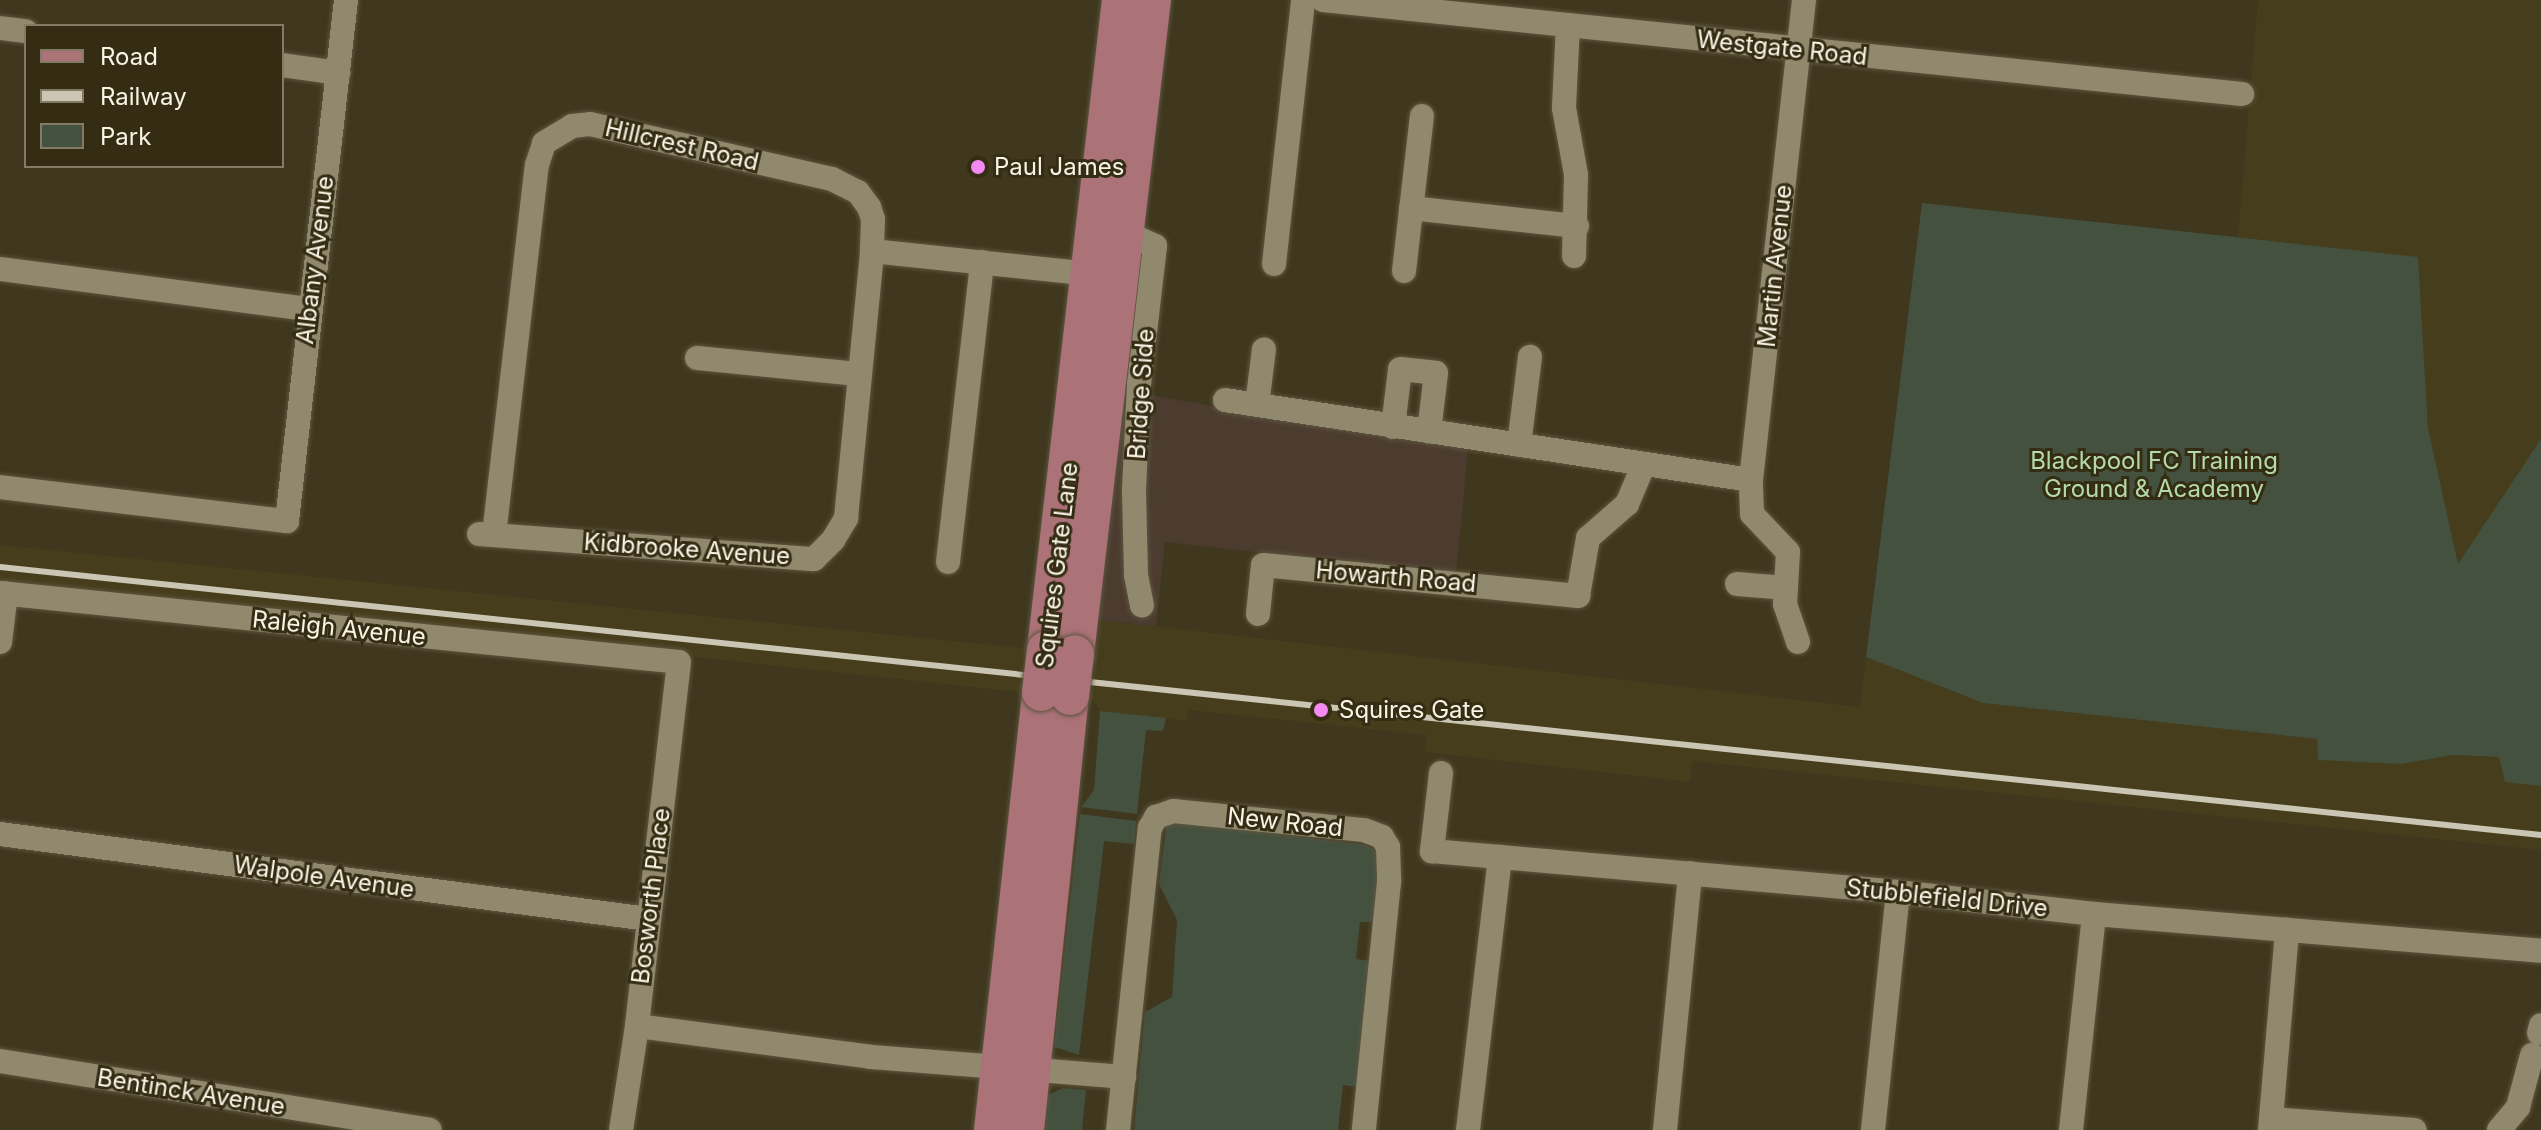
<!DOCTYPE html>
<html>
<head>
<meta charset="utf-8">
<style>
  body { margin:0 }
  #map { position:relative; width:2541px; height:1130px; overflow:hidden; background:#3f371e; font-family:Inter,sans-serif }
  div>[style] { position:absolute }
  .industrial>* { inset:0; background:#4c3c30 }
  .built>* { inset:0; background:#463d1c }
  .green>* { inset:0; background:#44513f }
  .roads { filter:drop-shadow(0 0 2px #5d553f) drop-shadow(0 0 2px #5d553f) }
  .minor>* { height:24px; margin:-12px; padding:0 12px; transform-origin:12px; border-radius:12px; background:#91896d }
  .primary>* { height:38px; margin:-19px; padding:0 19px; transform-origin:19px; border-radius:19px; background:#ab7278 }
  .rail>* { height:6px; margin:-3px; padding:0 3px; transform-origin:3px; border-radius:3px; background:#cbc5b3 }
  .bridges { filter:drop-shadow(0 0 2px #5d553f) drop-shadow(0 0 2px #5d553f) }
  .primary-bridge>* { height:38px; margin:-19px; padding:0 19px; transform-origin:19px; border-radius:19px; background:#ab7278 }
  .dots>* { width:22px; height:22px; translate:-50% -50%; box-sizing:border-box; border:4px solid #342d14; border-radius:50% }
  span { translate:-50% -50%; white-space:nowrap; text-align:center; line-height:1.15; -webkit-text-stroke:6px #342d14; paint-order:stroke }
  .street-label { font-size:24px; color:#f8f3e4 }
  .poi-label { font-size:24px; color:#f8f3e4 }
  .left { translate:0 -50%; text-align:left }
  .park-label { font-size:24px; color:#b5daa9 }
  .legend { position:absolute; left:24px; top:24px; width:260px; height:144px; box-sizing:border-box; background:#342d14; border:2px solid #827c67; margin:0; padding:10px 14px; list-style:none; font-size:24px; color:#f8f3e4 }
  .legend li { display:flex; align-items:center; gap:16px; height:40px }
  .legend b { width:40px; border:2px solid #827c67 }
</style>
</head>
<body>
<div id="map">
  <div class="industrial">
    <i style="clip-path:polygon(1107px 388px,1468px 449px,1456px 574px,1165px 542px,1156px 627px,1079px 617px)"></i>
  </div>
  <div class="built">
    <i style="clip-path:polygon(2258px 0,2541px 0,2541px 850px,1693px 761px,1690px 782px,1425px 752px,1427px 735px,1188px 710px,1187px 721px,1100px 711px,1092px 699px,1099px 620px,1860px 707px,1866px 657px,1983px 703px,2317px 739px,2318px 759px,2402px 764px,2452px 755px,2499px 757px,2428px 428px,2418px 258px,2238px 237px)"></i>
    <i style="clip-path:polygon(0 545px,1023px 648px,1019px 692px,0 582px)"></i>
  </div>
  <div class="green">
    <i style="clip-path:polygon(1922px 203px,2418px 257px,2428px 428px,2458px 564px,2541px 439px,2541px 786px,2505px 782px,2499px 757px,2452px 755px,2402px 764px,2318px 760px,2317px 739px,1983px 703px,1866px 657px)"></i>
    <i style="clip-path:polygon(1100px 711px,1166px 718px,1163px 731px,1146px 730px,1137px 814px,1081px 807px,1094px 790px)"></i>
    <i style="clip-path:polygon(1080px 814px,1136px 821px,1134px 844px,1104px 841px,1079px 1055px,1054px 1047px)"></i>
    <i style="clip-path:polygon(1167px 821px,1366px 845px,1379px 853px,1374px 922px,1360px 922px,1356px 959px,1370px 961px,1359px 1087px,1343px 1085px,1338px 1130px,1134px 1130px,1145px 1012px,1172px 997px,1177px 920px,1159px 884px)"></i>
    <i style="clip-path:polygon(1063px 1088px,1086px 1090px,1082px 1130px,1045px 1130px,1048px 1095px)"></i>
  </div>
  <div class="roads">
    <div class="minor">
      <i style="left:1323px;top:0;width:924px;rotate:5.84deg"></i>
      <i style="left:1568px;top:25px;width:83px;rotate:92.8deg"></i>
      <i style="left:1564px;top:108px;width:68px;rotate:79.8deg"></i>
      <i style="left:1576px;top:175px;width:81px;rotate:91.4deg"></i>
      <i style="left:0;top:28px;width:26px;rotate:7deg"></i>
      <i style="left:282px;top:65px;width:57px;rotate:8.1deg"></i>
      <i style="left:1411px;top:208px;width:167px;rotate:6.2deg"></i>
      <i style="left:1115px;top:228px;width:44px;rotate:24.2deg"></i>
      <i style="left:1155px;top:246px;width:139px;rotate:96.6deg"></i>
      <i style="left:1139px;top:384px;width:108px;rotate:92.7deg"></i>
      <i style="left:1134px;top:492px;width:83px;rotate:88.6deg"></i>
      <i style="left:1136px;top:575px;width:31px;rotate:79deg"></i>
      <i style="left:1274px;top:264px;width:266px;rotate:-83.7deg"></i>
      <i style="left:0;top:269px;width:312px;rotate:7.4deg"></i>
      <i style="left:1404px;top:271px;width:156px;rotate:-83.4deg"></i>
      <i style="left:697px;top:358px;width:162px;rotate:5.7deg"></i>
      <i style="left:1225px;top:400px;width:532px;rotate:8.65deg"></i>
      <i style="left:1257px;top:405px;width:56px;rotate:-82.9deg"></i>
      <i style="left:1393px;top:427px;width:58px;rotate:-83.1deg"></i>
      <i style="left:1400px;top:369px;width:36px;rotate:6deg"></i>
      <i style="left:1436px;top:373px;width:59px;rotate:96.8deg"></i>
      <i style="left:1519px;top:445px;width:89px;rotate:-82.9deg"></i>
      <i style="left:0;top:487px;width:289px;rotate:6.8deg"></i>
      <i style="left:287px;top:521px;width:524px;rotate:-83.54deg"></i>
      <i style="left:479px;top:534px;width:336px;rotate:4.3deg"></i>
      <i style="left:814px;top:559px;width:27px;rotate:-45deg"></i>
      <i style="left:833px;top:540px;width:26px;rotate:-59deg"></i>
      <i style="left:846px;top:518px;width:268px;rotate:-84.4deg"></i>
      <i style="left:494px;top:535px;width:372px;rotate:-83.4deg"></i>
      <i style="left:537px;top:165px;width:23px;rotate:-72deg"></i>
      <i style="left:544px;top:143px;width:33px;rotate:-31deg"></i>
      <i style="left:572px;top:126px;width:18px;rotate:-6deg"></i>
      <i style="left:590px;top:124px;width:248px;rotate:12.8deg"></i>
      <i style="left:832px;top:179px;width:29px;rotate:27deg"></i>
      <i style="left:858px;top:192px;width:19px;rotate:54deg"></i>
      <i style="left:869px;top:207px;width:13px;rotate:72deg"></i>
      <i style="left:873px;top:219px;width:32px;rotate:92deg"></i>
      <i style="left:872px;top:251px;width:231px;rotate:6deg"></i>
      <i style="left:948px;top:562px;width:302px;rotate:-83.5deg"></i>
      <i style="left:1737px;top:584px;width:49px;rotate:4.7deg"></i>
      <i style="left:0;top:593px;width:682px;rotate:5.8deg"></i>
      <i style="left:679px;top:662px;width:366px;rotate:96.6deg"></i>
      <i style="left:637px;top:1026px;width:105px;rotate:98.7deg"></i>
      <i style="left:1258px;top:614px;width:49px;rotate:-84.2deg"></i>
      <i style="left:1263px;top:565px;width:317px;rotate:5.6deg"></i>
      <i style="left:1578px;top:596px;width:59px;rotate:-80.2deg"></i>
      <i style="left:1588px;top:538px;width:52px;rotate:-41.1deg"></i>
      <i style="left:1627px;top:504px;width:43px;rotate:-67deg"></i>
      <i style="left:0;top:642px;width:49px;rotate:-83deg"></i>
      <i style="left:1798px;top:642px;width:40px;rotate:-108.9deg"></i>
      <i style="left:1785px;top:604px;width:52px;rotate:-86.7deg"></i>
      <i style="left:1788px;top:552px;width:52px;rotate:-133.5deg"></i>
      <i style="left:1752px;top:514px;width:34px;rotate:-92deg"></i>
      <i style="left:1751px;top:480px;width:483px;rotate:-83.7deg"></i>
      <i style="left:1441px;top:773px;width:79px;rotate:96.6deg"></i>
      <i style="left:1432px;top:851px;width:468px;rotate:5deg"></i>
      <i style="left:1898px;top:892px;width:197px;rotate:6.4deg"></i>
      <i style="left:2094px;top:914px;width:449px;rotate:4.7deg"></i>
      <i style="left:0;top:834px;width:654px;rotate:7.47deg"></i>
      <i style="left:637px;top:1026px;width:236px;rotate:7.5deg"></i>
      <i style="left:871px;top:1057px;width:254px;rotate:4.5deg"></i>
      <i style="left:2539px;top:1033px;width:8px;rotate:-76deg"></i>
      <i style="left:0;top:1061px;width:435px;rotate:9.1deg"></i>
      <i style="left:2271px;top:1119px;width:144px;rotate:4.4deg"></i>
      <i style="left:1118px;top:1130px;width:304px;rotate:-84deg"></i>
      <i style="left:1150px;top:828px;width:13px;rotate:-61deg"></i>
      <i style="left:1156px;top:817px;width:18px;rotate:-19deg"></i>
      <i style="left:1173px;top:811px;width:192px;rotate:5.7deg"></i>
      <i style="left:1364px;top:830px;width:19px;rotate:21deg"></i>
      <i style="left:1382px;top:837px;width:12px;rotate:59deg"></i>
      <i style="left:1388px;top:847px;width:35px;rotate:88deg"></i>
      <i style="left:1389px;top:882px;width:249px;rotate:95.8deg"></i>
      <i style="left:1468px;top:1130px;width:275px;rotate:-83.3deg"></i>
      <i style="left:1665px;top:1130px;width:258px;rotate:-84.4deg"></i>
      <i style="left:1873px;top:1130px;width:239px;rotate:-84deg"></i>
      <i style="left:2071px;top:1130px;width:217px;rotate:-83.9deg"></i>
      <i style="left:2270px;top:1130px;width:201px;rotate:-85.1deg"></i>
      <i style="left:2499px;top:1130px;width:30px;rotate:-50deg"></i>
      <i style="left:2518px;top:1107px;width:54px;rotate:-74.9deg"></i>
    </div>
    <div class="primary">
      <i style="left:1046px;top:650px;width:654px;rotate:-83.42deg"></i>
      <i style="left:1075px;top:654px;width:659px;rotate:-83.29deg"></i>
      <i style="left:993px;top:1130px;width:441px;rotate:-83.7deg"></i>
      <i style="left:1025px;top:1130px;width:436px;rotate:-84.1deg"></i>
    </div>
  </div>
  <div class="rail">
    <i style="left:0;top:567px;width:2555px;rotate:6.02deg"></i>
  </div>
  <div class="bridges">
    <div class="primary-bridge">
      <i style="left:1041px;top:692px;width:42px;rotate:-83.2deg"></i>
      <i style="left:1070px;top:696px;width:42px;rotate:-83.2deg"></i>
    </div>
  </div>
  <div class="dots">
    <i style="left:978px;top:167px;background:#f38af1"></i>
    <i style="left:1321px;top:710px;background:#f38af1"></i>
  </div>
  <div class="street-label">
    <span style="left:1782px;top:48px;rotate:6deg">Westgate Road</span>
    <span style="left:682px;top:145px;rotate:13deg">Hillcrest Road</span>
    <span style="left:315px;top:260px;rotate:-83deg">Albany Avenue</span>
    <span style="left:1775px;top:266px;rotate:-84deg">Martin Avenue</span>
    <span style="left:1141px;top:394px;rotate:-86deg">Bridge Side</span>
    <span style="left:687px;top:549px;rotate:4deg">Kidbrooke Avenue</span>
    <span style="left:1057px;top:565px;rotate:-83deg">Squires Gate Lane</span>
    <span style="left:1396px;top:577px;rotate:5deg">Howarth Road</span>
    <span style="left:339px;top:628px;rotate:6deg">Raleigh Avenue</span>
    <span style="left:1285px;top:822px;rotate:6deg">New Road</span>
    <span style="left:324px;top:877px;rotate:8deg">Walpole Avenue</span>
    <span style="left:651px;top:896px;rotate:-83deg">Bosworth Place</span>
    <span style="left:1947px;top:898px;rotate:6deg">Stubblefield Drive</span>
    <span style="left:191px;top:1092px;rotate:9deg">Bentinck Avenue</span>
  </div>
  <div class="poi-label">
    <span class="left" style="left:994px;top:167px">Paul James</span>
    <span class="left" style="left:1339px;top:710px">Squires Gate</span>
  </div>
  <div class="park-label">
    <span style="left:2154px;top:475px">Blackpool FC Training<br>Ground &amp; Academy</span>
  </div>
  <ul class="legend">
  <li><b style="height:10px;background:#ab7278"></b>Road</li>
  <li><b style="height:10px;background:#cbc5b3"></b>Railway</li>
  <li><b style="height:22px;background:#44513f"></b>Park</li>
  </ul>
</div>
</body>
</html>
